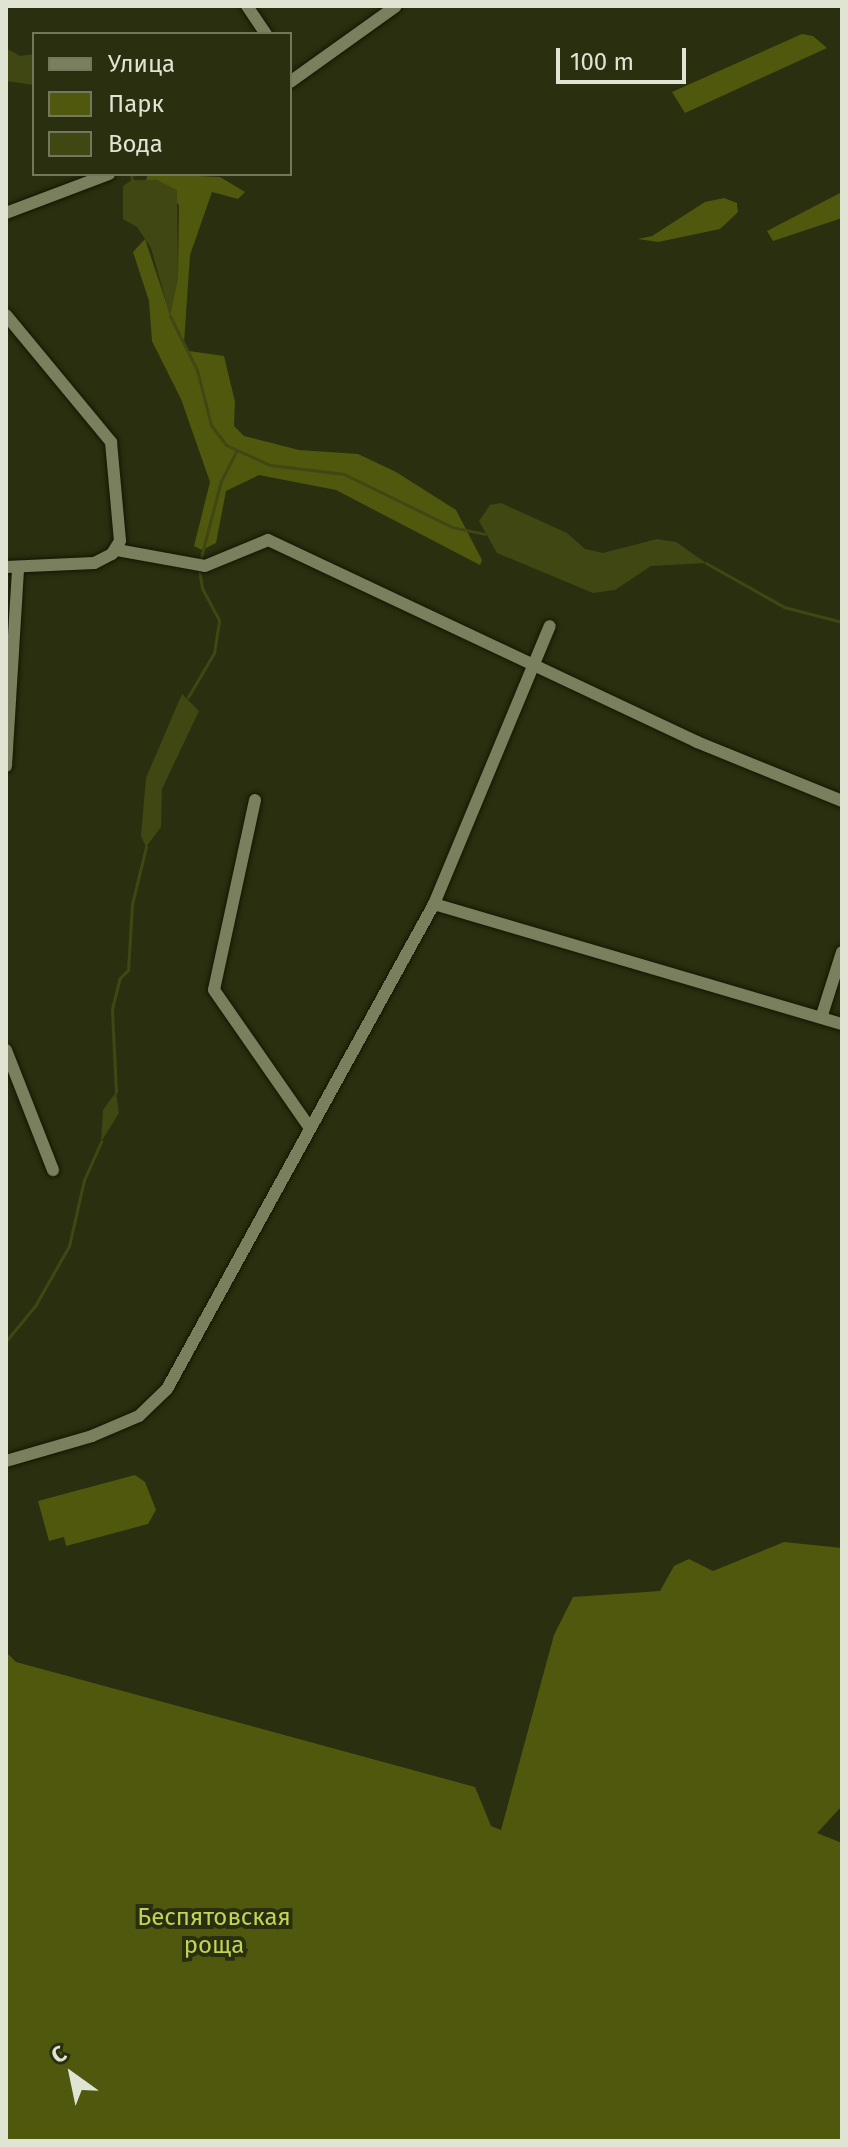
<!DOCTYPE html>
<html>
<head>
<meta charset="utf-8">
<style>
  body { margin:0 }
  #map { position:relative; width:848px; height:2147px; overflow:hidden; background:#2a2f10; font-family:"Fira Sans",sans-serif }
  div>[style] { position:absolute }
  .green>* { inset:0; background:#4f580d }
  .water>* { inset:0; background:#404713 }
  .stream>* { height:3px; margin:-1.5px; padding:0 1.5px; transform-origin:1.5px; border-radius:1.5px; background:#404713 }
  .roads { filter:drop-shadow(0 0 2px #131700) drop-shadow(0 0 2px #131700) }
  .minor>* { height:12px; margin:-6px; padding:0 6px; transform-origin:6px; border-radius:6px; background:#7a805e }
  span { translate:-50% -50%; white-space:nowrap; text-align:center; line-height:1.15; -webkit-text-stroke:8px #2a2f10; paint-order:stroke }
  .park-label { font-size:24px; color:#c2d455 }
  .frame { position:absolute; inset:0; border:8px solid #e0e4d2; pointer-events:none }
  .legend { position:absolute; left:32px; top:32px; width:260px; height:144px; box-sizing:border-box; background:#2a2f10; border:2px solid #73775e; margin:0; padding:10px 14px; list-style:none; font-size:24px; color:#e0e4d2 }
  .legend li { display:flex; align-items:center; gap:16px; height:40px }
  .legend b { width:40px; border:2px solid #73775e }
  .north { position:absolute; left:32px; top:2035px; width:80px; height:80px; -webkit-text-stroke:6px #2a2f10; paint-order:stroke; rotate:327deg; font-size:22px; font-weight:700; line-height:32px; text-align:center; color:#e0e4d2 }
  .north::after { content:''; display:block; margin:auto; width:28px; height:36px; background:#e0e4d2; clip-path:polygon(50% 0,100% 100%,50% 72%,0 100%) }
  .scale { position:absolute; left:556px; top:48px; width:130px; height:36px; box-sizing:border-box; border:4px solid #e0e4d2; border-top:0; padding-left:10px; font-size:24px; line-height:28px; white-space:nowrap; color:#e0e4d2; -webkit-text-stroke:6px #2a2f10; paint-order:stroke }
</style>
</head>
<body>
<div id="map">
  <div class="green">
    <i style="clip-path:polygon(802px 34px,813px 36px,827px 48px,685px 113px,672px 92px)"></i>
    <i style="clip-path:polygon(148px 174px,220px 177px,245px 192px,238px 199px,212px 192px,190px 255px,184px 343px,189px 351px,224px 356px,235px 402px,234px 426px,244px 436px,299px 450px,358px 454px,396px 472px,456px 510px,482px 560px,480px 565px,336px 490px,259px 475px,226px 491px,216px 543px,202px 550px,194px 546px,210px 482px,181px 399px,152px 341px,149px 301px,133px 252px,145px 239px,170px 314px,178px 277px,179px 205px,157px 180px,146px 180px)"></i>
    <i style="clip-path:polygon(842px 192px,842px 218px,773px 241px,767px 231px)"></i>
    <i style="clip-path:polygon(724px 198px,737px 203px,738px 212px,720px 229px,658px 242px,638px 239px,652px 236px,705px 202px)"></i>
    <i style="clip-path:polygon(135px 1475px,145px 1482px,156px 1510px,148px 1524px,66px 1546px,64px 1537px,49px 1541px,38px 1501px)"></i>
    <i style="clip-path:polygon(784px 1542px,842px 1548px,842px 1806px,817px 1833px,842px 1843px,842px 2141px,6px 2141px,6px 1652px,16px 1662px,475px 1787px,491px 1826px,501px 1830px,554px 1635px,573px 1597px,660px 1591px,674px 1566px,689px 1559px,713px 1571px)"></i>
  </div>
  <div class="water">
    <i style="clip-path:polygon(6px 48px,20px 56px,34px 54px,34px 85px,6px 81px)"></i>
    <i style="clip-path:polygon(132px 180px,157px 180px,177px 190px,178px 277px,170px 316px,151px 248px,137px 227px,123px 219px,123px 186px)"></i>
    <i style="clip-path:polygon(501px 503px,567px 533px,585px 549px,603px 553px,657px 539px,676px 542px,706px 563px,651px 566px,615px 590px,593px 593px,497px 553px,479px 521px,490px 505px)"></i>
    <i style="clip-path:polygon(182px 694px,199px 711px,162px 789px,161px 827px,146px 847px,141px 836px,146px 778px)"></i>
    <i style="clip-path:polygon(116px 1092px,119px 1113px,101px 1142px,103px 1110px)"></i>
  </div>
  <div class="stream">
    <i style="left:131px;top:174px;width:6px;rotate:81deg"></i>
    <i style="left:170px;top:316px;width:60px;rotate:63.4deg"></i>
    <i style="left:197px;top:370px;width:57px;rotate:75.7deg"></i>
    <i style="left:211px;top:425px;width:25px;rotate:53deg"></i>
    <i style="left:226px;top:445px;width:48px;rotate:24.4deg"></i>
    <i style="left:270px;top:465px;width:75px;rotate:6.9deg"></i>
    <i style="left:344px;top:474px;width:120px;rotate:26.1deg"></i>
    <i style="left:452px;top:527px;width:33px;rotate:12deg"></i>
    <i style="left:200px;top:561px;width:83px;rotate:-75.3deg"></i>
    <i style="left:221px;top:481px;width:34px;rotate:-63deg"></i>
    <i style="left:706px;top:563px;width:90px;rotate:29.4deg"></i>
    <i style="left:784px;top:607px;width:60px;rotate:14.5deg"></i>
    <i style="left:188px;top:697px;width:51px;rotate:-59.4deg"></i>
    <i style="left:214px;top:653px;width:33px;rotate:-81deg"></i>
    <i style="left:219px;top:620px;width:36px;rotate:-118deg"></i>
    <i style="left:202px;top:588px;width:20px;rotate:-99deg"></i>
    <i style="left:116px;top:1092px;width:83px;rotate:-92.8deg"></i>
    <i style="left:112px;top:1009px;width:32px;rotate:-76deg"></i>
    <i style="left:120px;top:978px;width:11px;rotate:-45deg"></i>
    <i style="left:128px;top:970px;width:66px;rotate:-86.5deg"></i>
    <i style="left:132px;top:904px;width:59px;rotate:-76.2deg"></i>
    <i style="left:6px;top:1341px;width:45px;rotate:-50.4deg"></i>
    <i style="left:35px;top:1306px;width:69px;rotate:-60.5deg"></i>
    <i style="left:69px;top:1246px;width:68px;rotate:-77.2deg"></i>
    <i style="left:84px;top:1180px;width:42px;rotate:-65.9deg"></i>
  </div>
  <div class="roads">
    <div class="minor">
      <i style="left:247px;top:6px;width:34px;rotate:56deg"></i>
      <i style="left:290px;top:82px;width:130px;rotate:-35.6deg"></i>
      <i style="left:6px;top:213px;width:110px;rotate:-20.7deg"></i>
      <i style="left:6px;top:315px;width:165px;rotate:50.4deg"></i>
      <i style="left:111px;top:442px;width:99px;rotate:84.8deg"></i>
      <i style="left:120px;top:541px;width:15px;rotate:122deg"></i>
      <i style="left:112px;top:554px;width:20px;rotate:153deg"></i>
      <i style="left:94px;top:563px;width:88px;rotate:177.4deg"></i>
      <i style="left:117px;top:550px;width:89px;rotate:10.3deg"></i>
      <i style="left:205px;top:566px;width:68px;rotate:-22.4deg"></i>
      <i style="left:268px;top:540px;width:474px;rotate:25.2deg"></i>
      <i style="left:697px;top:742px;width:157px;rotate:22.1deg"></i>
      <i style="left:6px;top:766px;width:199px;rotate:-86.5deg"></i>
      <i style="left:255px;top:800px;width:194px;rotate:102.2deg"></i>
      <i style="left:214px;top:990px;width:168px;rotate:55.2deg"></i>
      <i style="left:434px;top:904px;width:425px;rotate:16.4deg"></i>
      <i style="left:822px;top:1015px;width:66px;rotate:-72.4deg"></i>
      <i style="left:6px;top:1050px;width:129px;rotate:68.6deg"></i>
      <i style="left:6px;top:1461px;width:90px;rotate:-16.2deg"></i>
      <i style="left:92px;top:1436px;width:51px;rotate:-23.1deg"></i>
      <i style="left:139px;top:1416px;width:39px;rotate:-44deg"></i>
      <i style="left:167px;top:1389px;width:554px;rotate:-61.17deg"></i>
      <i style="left:434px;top:904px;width:301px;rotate:-67.4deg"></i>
    </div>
  </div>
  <div class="park-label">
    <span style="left:214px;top:1932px">Беспятовская<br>роща</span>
  </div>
  <div class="frame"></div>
  <ul class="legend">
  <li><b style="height:10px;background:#7a805e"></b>Улица</li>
  <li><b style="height:22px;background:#4f580d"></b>Парк</li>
  <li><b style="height:22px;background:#404713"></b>Вода</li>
  </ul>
  <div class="north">С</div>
  <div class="scale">100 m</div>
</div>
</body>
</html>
